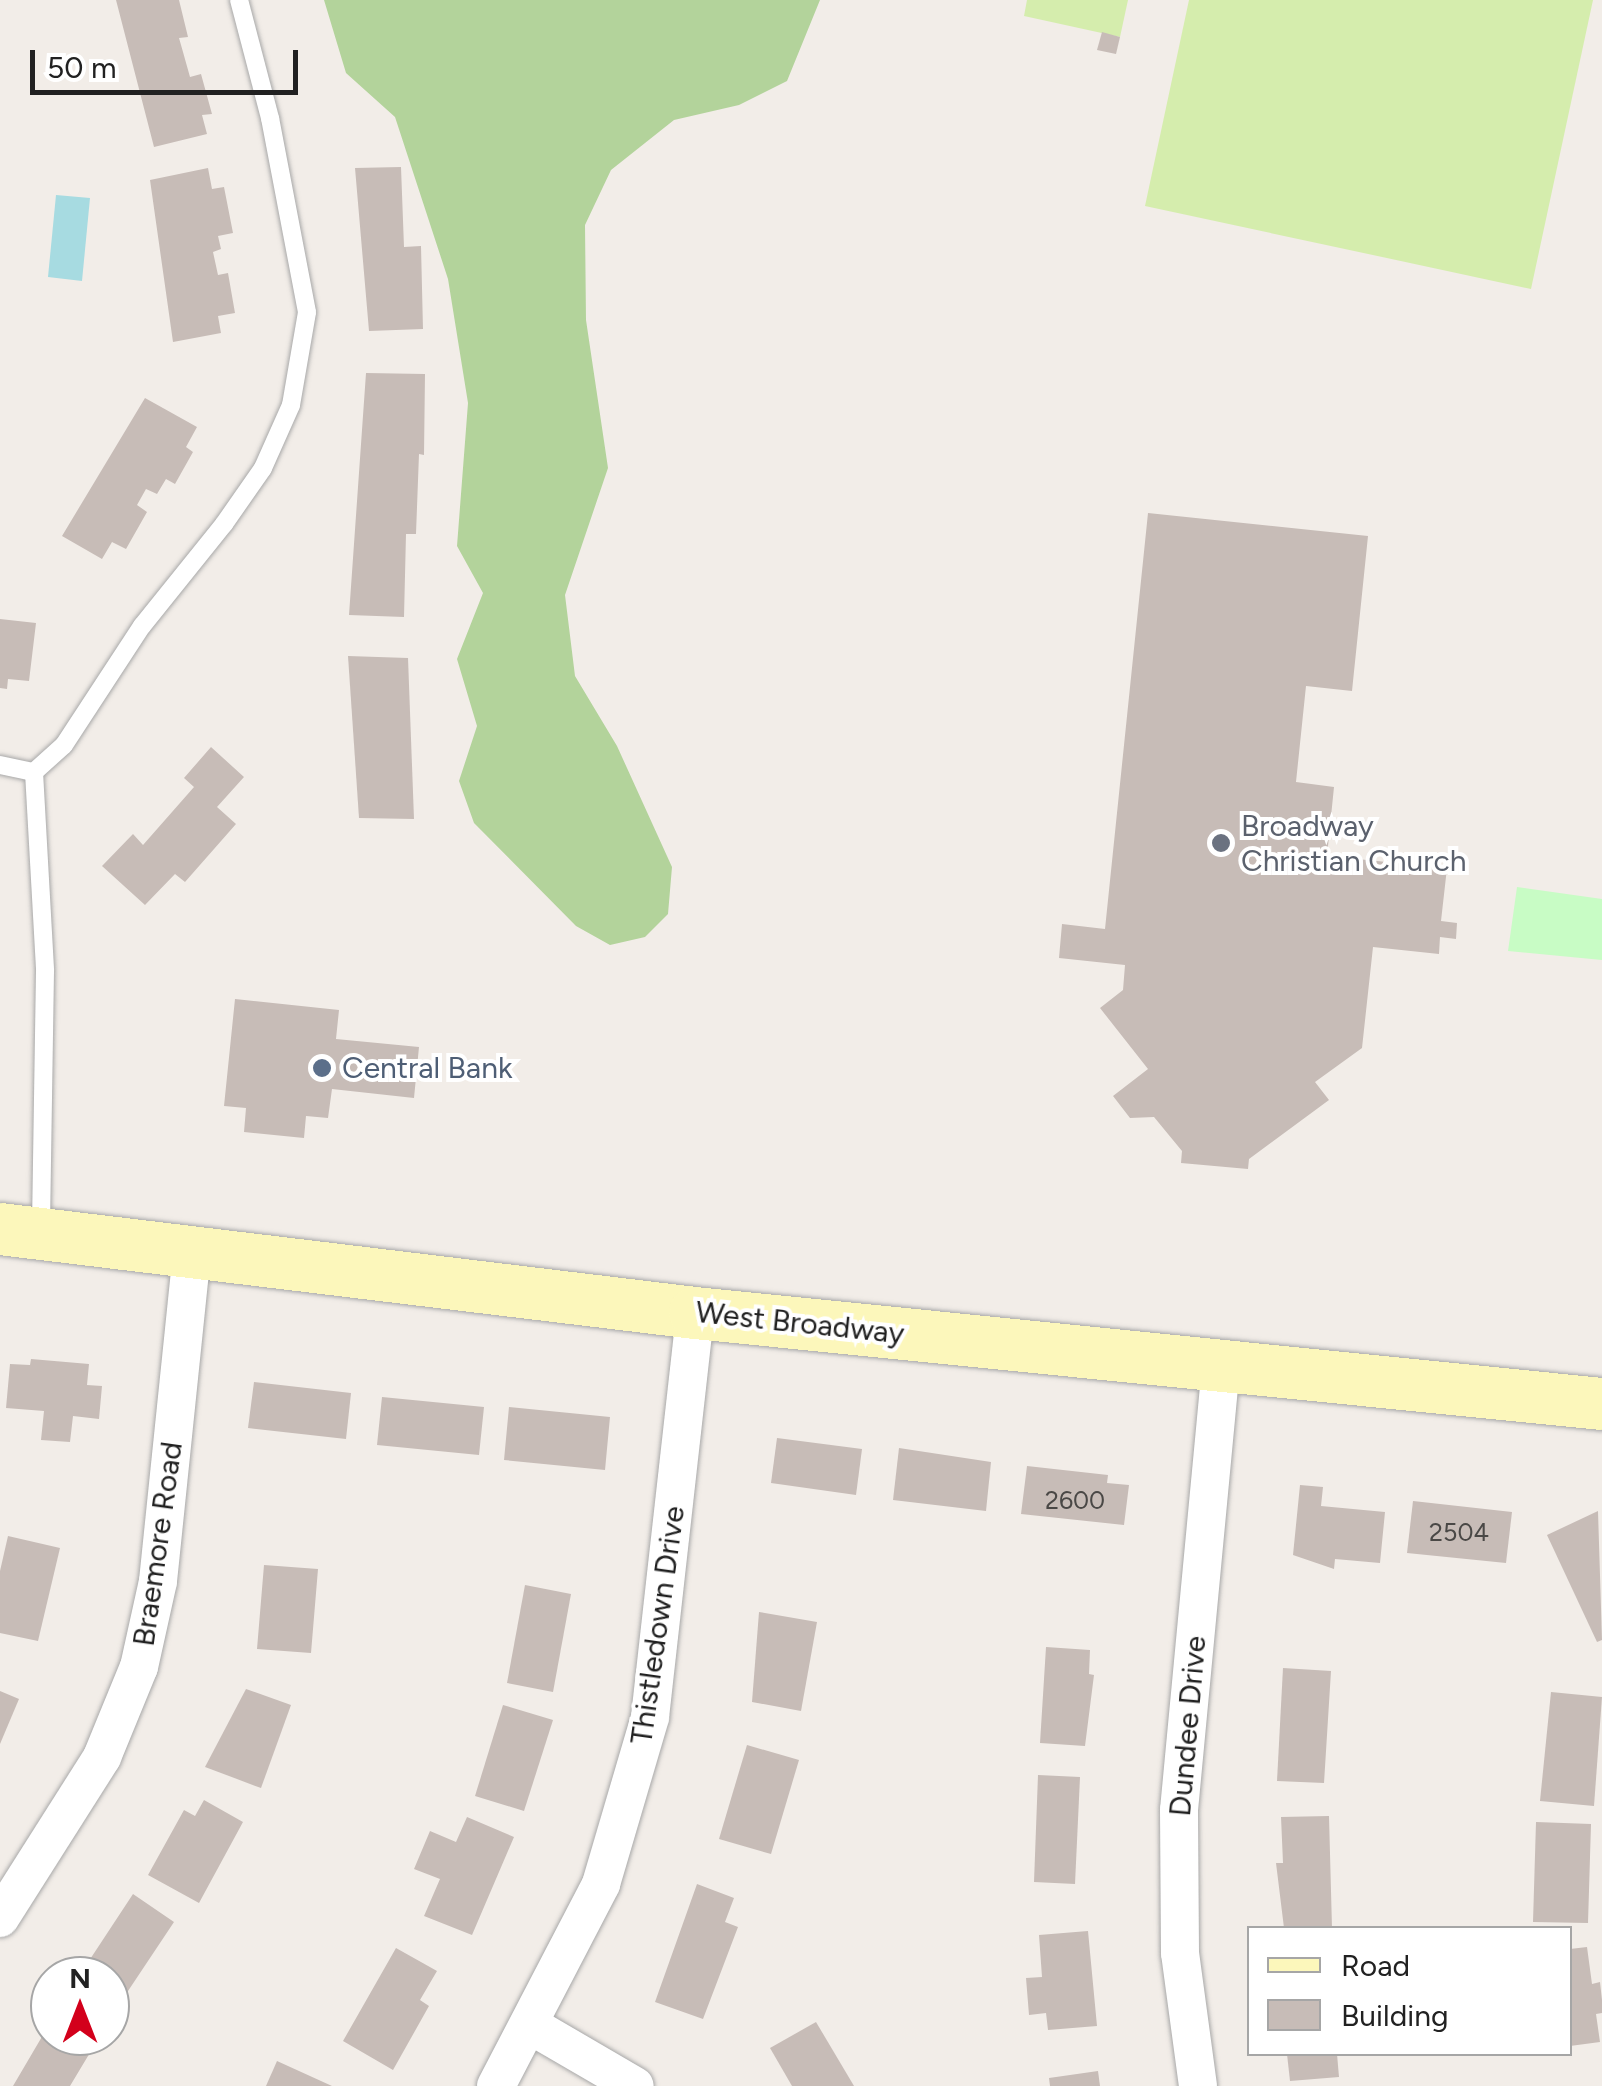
<!DOCTYPE html>
<html>
<head>
<meta charset="utf-8">
<style>
  body { margin:0 }
  #map { position:relative; width:1602px; height:2086px; overflow:hidden; background:#f2ede8; font-family:Figtree,sans-serif }
  div>[style] { position:absolute }
  .grass>* { inset:0; background:#d5edad }
  .forest>* { inset:0; background:#b3d39b }
  .park>* { inset:0; background:#c8fcc5 }
  .water>* { inset:0; background:#a7dbe1 }
  .building>* { inset:0; background:#c7bcb7 }
  .roads { filter:drop-shadow(0 0 2px #a8a8a8) drop-shadow(0 0 2px #a8a8a8) }
  .service>* { height:18px; margin:-9px; padding:0 9px; transform-origin:9px; border-radius:9px; background:#fff }
  .minor>* { height:38px; margin:-19px; padding:0 19px; transform-origin:19px; border-radius:19px; background:#fff }
  .secondary>* { height:52px; margin:-26px; padding:0 26px; transform-origin:26px; border-radius:26px; background:#fcf7bb }
  .dots>* { width:28px; height:28px; translate:-50% -50%; box-sizing:border-box; border:5px solid #fff; border-radius:50% }
  span { translate:-50% -50%; white-space:nowrap; text-align:center; line-height:1.15; -webkit-text-stroke:8px #fff; paint-order:stroke }
  .number-label { font-size:25px; color:#4a4846 }
  .number-label span { -webkit-text-stroke-width:0 }
  .worship-label { font-size:30px; color:#5b616d }
  .left { translate:0 -50%; text-align:left }
  .service-label { font-size:30px; color:#4e5e75 }
  .street-label { font-size:30px; color:#212121 }
  .legend { position:absolute; left:1247px; top:1926px; width:325px; height:130px; box-sizing:border-box; background:#fff; border:2px solid #a6a6a6; margin:0; padding:12px 18px; list-style:none; font-size:30px; color:#212121 }
  .legend li { display:flex; align-items:center; gap:20px; height:50px }
  .legend b { width:50px; border:2px solid #a6a6a6 }
  .north { position:absolute; left:30px; top:1956px; width:100px; height:100px; box-sizing:border-box; background:#fff; border:2px solid #a6a6a6; border-radius:50%; rotate:0deg; font-size:28px; font-weight:700; line-height:40px; text-align:center; color:#212121 }
  .north::after { content:''; display:block; margin:auto; width:35px; height:45px; background:#d3001b; clip-path:polygon(50% 0,100% 100%,50% 72%,0 100%) }
  .scale { position:absolute; left:30px; top:50px; width:268px; height:45px; box-sizing:border-box; border:5px solid #212121; border-top:0; padding-left:12px; font-size:30px; line-height:35px; white-space:nowrap; color:#212121; -webkit-text-stroke:8px #fff; paint-order:stroke }
</style>
</head>
<body>
<div id="map">
  <div class="grass">
    <i style="clip-path:polygon(1027px 0,1128px 0,1120px 37px,1024px 16px)"></i>
    <i style="clip-path:polygon(1189px 0,1593px 0,1531px 289px,1145px 206px)"></i>
  </div>
  <div class="forest">
    <i style="clip-path:polygon(324px 0,820px 0,787px 81px,739px 105px,674px 120px,611px 170px,585px 225px,586px 320px,608px 468px,565px 595px,575px 676px,617px 746px,672px 867px,668px 914px,645px 937px,610px 945px,576px 926px,474px 823px,459px 781px,477px 726px,457px 659px,483px 593px,457px 546px,468px 403px,448px 279px,395px 117px,346px 73px)"></i>
  </div>
  <div class="park">
    <i style="clip-path:polygon(1517px 887px,1602px 899px,1602px 960px,1508px 951px)"></i>
  </div>
  <div class="water">
    <i style="clip-path:polygon(56px 195px,90px 198px,82px 281px,48px 277px)"></i>
  </div>
  <div class="building">
    <i style="clip-path:polygon(116px 0,179px 0,188px 37px,179px 38px,183px 52px,190px 77px,201px 74px,212px 114px,202px 115px,207px 134px,154px 147px)"></i>
    <i style="clip-path:polygon(1102px 32px,1120px 37px,1116px 54px,1097px 50px)"></i>
    <i style="clip-path:polygon(401px 167px,404px 247px,421px 246px,423px 329px,369px 331px,355px 168px)"></i>
    <i style="clip-path:polygon(208px 168px,212px 189px,224px 187px,233px 233px,218px 236px,221px 249px,213px 252px,218px 275px,228px 273px,235px 313px,218px 316px,221px 333px,173px 342px,150px 180px)"></i>
    <i style="clip-path:polygon(366px 373px,425px 374px,424px 455px,419px 454px,416px 534px,406px 534px,404px 617px,349px 615px)"></i>
    <i style="clip-path:polygon(145px 398px,197px 427px,186px 447px,193px 452px,175px 484px,166px 479px,157px 494px,146px 489px,137px 505px,147px 512px,126px 549px,112px 542px,102px 559px,62px 536px)"></i>
    <i style="clip-path:polygon(1148px 513px,1368px 536px,1352px 691px,1306px 686px,1296px 782px,1334px 787px,1327px 856px,1447px 868px,1441px 921px,1457px 923px,1456px 939px,1440px 937px,1439px 954px,1373px 947px,1362px 1048px,1315px 1082px,1329px 1100px,1249px 1159px,1248px 1169px,1181px 1163px,1182px 1151px,1154px 1117px,1130px 1118px,1113px 1096px,1148px 1069px,1100px 1008px,1123px 990px,1125px 965px,1059px 958px,1062px 924px,1105px 929px)"></i>
    <i style="clip-path:polygon(0 619px,36px 623px,29px 681px,8px 679px,7px 689px,0 688px)"></i>
    <i style="clip-path:polygon(348px 656px,408px 658px,414px 819px,359px 818px)"></i>
    <i style="clip-path:polygon(211px 747px,244px 777px,217px 807px,236px 824px,185px 882px,175px 874px,145px 905px,102px 866px,133px 834px,143px 845px,194px 787px,184px 778px)"></i>
    <i style="clip-path:polygon(235px 999px,339px 1010px,336px 1039px,419px 1047px,414px 1098px,332px 1089px,328px 1118px,306px 1116px,304px 1138px,244px 1132px,246px 1108px,224px 1106px)"></i>
    <i style="clip-path:polygon(31px 1359px,89px 1364px,87px 1385px,102px 1386px,99px 1419px,73px 1416px,70px 1442px,41px 1440px,44px 1411px,6px 1408px,10px 1364px,30px 1365px)"></i>
    <i style="clip-path:polygon(254px 1382px,351px 1393px,346px 1439px,248px 1428px)"></i>
    <i style="clip-path:polygon(382px 1397px,484px 1407px,479px 1455px,377px 1445px)"></i>
    <i style="clip-path:polygon(509px 1407px,610px 1417px,605px 1470px,504px 1460px)"></i>
    <i style="clip-path:polygon(777px 1438px,862px 1449px,856px 1495px,771px 1483px)"></i>
    <i style="clip-path:polygon(899px 1448px,991px 1462px,986px 1511px,893px 1500px)"></i>
    <i style="clip-path:polygon(1027px 1466px,1108px 1475px,1107px 1483px,1129px 1485px,1124px 1525px,1021px 1514px)"></i>
    <i style="clip-path:polygon(1300px 1485px,1323px 1487px,1321px 1506px,1385px 1512px,1380px 1563px,1335px 1559px,1334px 1569px,1293px 1555px)"></i>
    <i style="clip-path:polygon(1413px 1501px,1512px 1512px,1506px 1563px,1407px 1553px)"></i>
    <i style="clip-path:polygon(1598px 1511px,1602px 1640px,1597px 1642px,1547px 1535px)"></i>
    <i style="clip-path:polygon(8px 1536px,60px 1548px,38px 1641px,0 1633px,0 1571px)"></i>
    <i style="clip-path:polygon(264px 1565px,318px 1569px,311px 1653px,257px 1649px)"></i>
    <i style="clip-path:polygon(525px 1585px,571px 1594px,553px 1692px,507px 1683px)"></i>
    <i style="clip-path:polygon(759px 1612px,817px 1622px,801px 1711px,752px 1702px)"></i>
    <i style="clip-path:polygon(1046px 1647px,1090px 1650px,1089px 1674px,1094px 1675px,1085px 1746px,1040px 1743px)"></i>
    <i style="clip-path:polygon(1283px 1668px,1331px 1671px,1324px 1783px,1277px 1781px)"></i>
    <i style="clip-path:polygon(246px 1689px,291px 1705px,261px 1788px,205px 1767px)"></i>
    <i style="clip-path:polygon(0 1691px,19px 1699px,0 1744px)"></i>
    <i style="clip-path:polygon(1551px 1692px,1602px 1697px,1594px 1806px,1540px 1801px)"></i>
    <i style="clip-path:polygon(503px 1705px,553px 1720px,524px 1811px,475px 1796px)"></i>
    <i style="clip-path:polygon(747px 1745px,799px 1760px,771px 1854px,719px 1839px)"></i>
    <i style="clip-path:polygon(1038px 1775px,1080px 1777px,1075px 1884px,1034px 1882px)"></i>
    <i style="clip-path:polygon(204px 1800px,243px 1822px,199px 1903px,148px 1875px,184px 1810px,195px 1816px)"></i>
    <i style="clip-path:polygon(1329px 1816px,1332px 1928px,1284px 1928px,1276px 1863px,1283px 1863px,1281px 1817px)"></i>
    <i style="clip-path:polygon(467px 1817px,514px 1837px,472px 1935px,424px 1916px,440px 1879px,414px 1869px,430px 1831px,456px 1842px)"></i>
    <i style="clip-path:polygon(1536px 1822px,1591px 1824px,1588px 1923px,1533px 1922px)"></i>
    <i style="clip-path:polygon(697px 1884px,734px 1898px,725px 1922px,738px 1927px,703px 2019px,655px 2002px)"></i>
    <i style="clip-path:polygon(133px 1894px,174px 1922px,120px 2003px,110px 1997px,110px 1976px,79px 1976px)"></i>
    <i style="clip-path:polygon(1088px 1931px,1097px 2026px,1048px 2030px,1046px 2013px,1029px 2015px,1026px 1978px,1042px 1977px,1039px 1935px)"></i>
    <i style="clip-path:polygon(1587px 1947px,1592px 1984px,1600px 1982px,1602px 2000px,1602px 2013px,1596px 2014px,1600px 2042px,1570px 2046px,1570px 1949px)"></i>
    <i style="clip-path:polygon(396px 1948px,437px 1971px,420px 2000px,429px 2006px,393px 2070px,343px 2041px)"></i>
    <i style="clip-path:polygon(816px 2022px,854px 2086px,792px 2086px,770px 2048px)"></i>
    <i style="clip-path:polygon(50px 2023px,50px 2036px,100px 2036px,70px 2086px,13px 2086px)"></i>
    <i style="clip-path:polygon(1287px 2054px,1337px 2054px,1339px 2077px,1290px 2081px)"></i>
    <i style="clip-path:polygon(277px 2061px,332px 2086px,266px 2086px)"></i>
    <i style="clip-path:polygon(1098px 2071px,1100px 2086px,1050px 2086px,1049px 2078px)"></i>
  </div>
  <div class="roads">
    <div class="service">
      <i style="left:0;top:765px;width:35px;rotate:12deg"></i>
      <i style="left:34px;top:772px;width:40px;rotate:-42deg"></i>
      <i style="left:64px;top:745px;width:142px;rotate:-56.8deg"></i>
      <i style="left:142px;top:626px;width:131px;rotate:-51.2deg"></i>
      <i style="left:224px;top:524px;width:68px;rotate:-55.1deg"></i>
      <i style="left:263px;top:468px;width:69px;rotate:-66deg"></i>
      <i style="left:291px;top:405px;width:94px;rotate:-80.2deg"></i>
      <i style="left:307px;top:312px;width:197px;rotate:-100.8deg"></i>
      <i style="left:270px;top:118px;width:122px;rotate:-104.7deg"></i>
      <i style="left:34px;top:772px;width:199px;rotate:86.8deg"></i>
      <i style="left:45px;top:971px;width:258px;rotate:90.9deg"></i>
    </div>
    <div class="minor">
      <i style="left:0;top:1918px;width:191px;rotate:-57.6deg"></i>
      <i style="left:102px;top:1757px;width:97px;rotate:-67.7deg"></i>
      <i style="left:139px;top:1667px;width:88px;rotate:-77.5deg"></i>
      <i style="left:158px;top:1581px;width:330px;rotate:-84.1deg"></i>
      <i style="left:530px;top:2025px;width:121px;rotate:30.2deg"></i>
      <i style="left:496px;top:2086px;width:228px;rotate:-62.5deg"></i>
      <i style="left:601px;top:1884px;width:174px;rotate:-73.6deg"></i>
      <i style="left:650px;top:1717px;width:406px;rotate:-83.6deg"></i>
      <i style="left:1198px;top:2086px;width:134px;rotate:-97.7deg"></i>
      <i style="left:1180px;top:1953px;width:143px;rotate:-90.4deg"></i>
      <i style="left:1179px;top:1810px;width:445px;rotate:-84.6deg"></i>
    </div>
    <div class="secondary">
      <i style="left:0;top:1229px;width:700px;rotate:6.89deg"></i>
      <i style="left:695px;top:1313px;width:912px;rotate:5.73deg"></i>
    </div>
  </div>
  <div class="dots">
    <i style="left:1221px;top:843px;background:#6b7280"></i>
    <i style="left:322px;top:1068px;background:#5c6f8a"></i>
  </div>
  <div class="number-label">
    <span style="left:1075px;top:1500px">2600</span>
    <span style="left:1459px;top:1532px">2504</span>
  </div>
  <div class="worship-label">
    <span class="left" style="left:1241px;top:843px">Broadway<br>Christian Church</span>
  </div>
  <div class="service-label">
    <span class="left" style="left:342px;top:1068px">Central Bank</span>
  </div>
  <div class="street-label">
    <span style="left:800px;top:1323px;rotate:6deg">West Broadway</span>
    <span style="left:158px;top:1544px;rotate:-82deg">Braemore Road</span>
    <span style="left:658px;top:1625px;rotate:-82deg">Thistledown Drive</span>
    <span style="left:1188px;top:1726px;rotate:-85deg">Dundee Drive</span>
  </div>
  <ul class="legend">
  <li><b style="height:12px;background:#fcf7bb"></b>Road</li>
  <li><b style="height:28px;background:#c7bcb7"></b>Building</li>
  </ul>
  <div class="north">N</div>
  <div class="scale">50 m</div>
</div>
</body>
</html>
